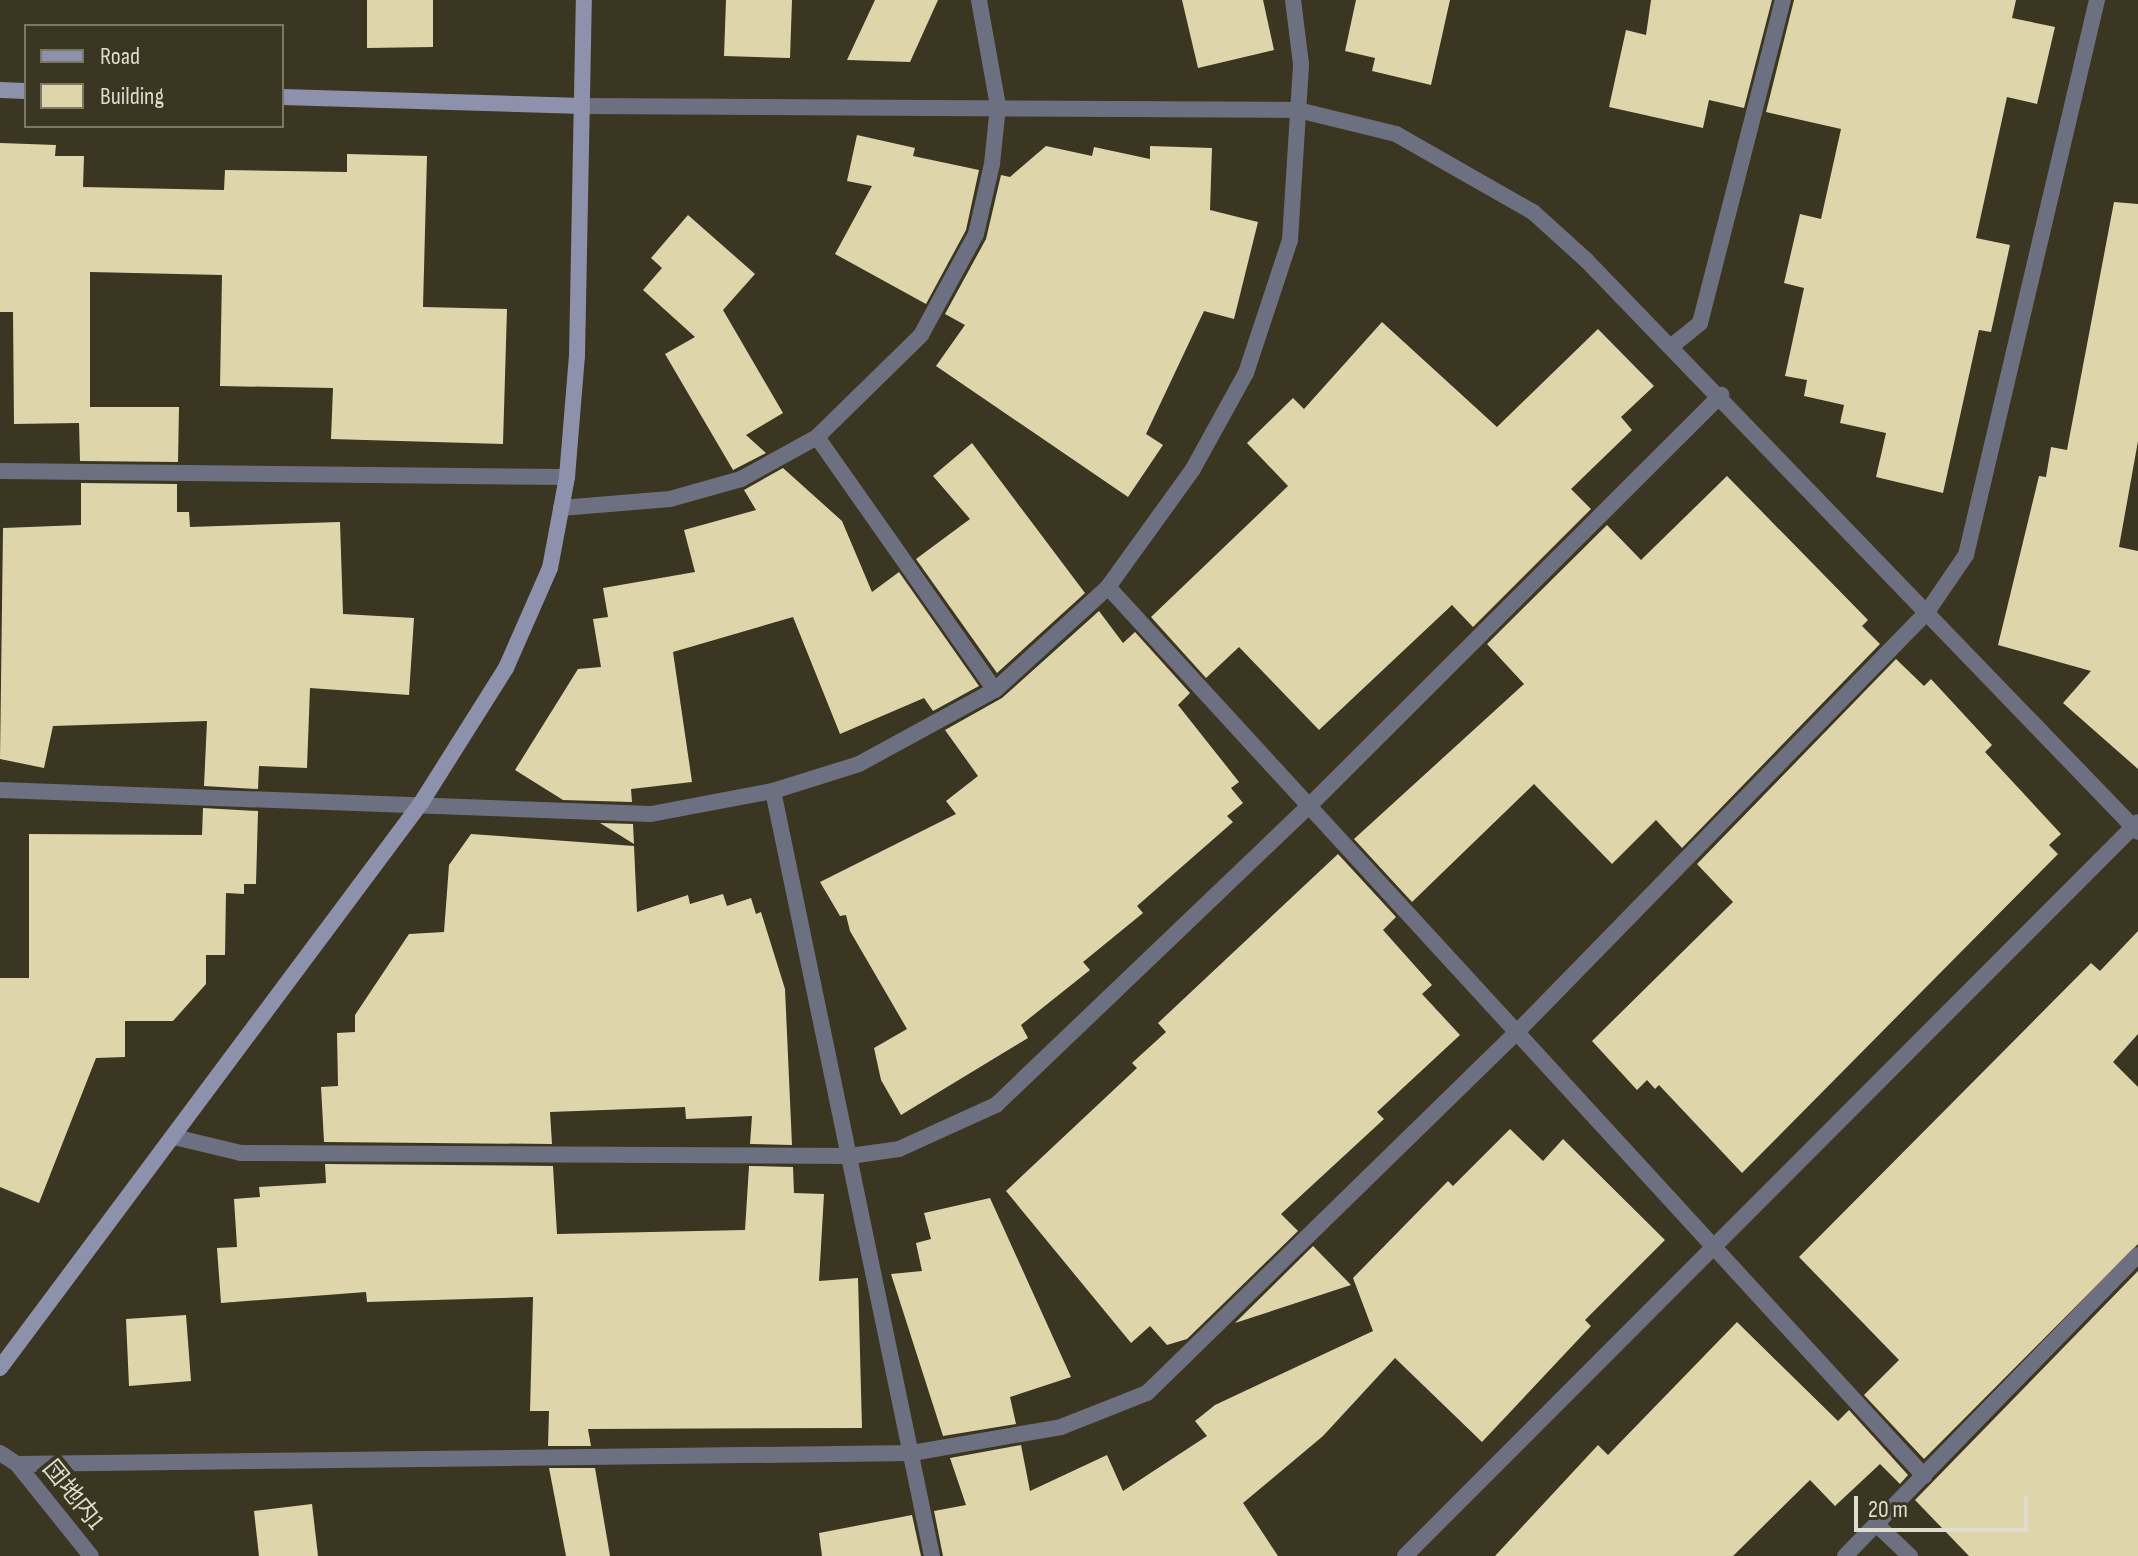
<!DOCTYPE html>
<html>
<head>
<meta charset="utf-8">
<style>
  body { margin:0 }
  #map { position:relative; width:2138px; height:1556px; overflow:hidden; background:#3a3621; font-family:"Sofia Sans Condensed","Noto Sans JP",sans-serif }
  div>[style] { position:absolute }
  .building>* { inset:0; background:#ded5ab }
  .street>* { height:16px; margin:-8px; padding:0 8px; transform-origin:8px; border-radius:8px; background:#6d7081 }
  .secondary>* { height:16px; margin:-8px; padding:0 8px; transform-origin:8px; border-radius:8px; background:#8d91ab }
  span { translate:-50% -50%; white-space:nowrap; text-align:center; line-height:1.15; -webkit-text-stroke:8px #3a3621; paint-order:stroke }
  .street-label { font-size:24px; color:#dfdcd0 }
  .legend { position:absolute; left:24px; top:24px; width:260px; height:104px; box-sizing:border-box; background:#3a3621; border:2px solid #7c7867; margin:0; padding:10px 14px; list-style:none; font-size:24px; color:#dfdcd0 }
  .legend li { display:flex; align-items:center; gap:16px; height:40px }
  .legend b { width:40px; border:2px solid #7c7867 }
  .scale { position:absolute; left:1854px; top:1496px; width:174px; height:36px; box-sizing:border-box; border:4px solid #dfdcd0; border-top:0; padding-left:10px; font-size:24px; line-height:28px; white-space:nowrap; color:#dfdcd0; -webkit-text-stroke:6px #3a3621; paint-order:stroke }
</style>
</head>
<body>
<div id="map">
  <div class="building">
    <i style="clip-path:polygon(367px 0,433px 0,433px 47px,367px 48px)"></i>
    <i style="clip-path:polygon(726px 0,792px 0,790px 58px,724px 56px)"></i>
    <i style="clip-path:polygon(875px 0,938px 0,910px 62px,847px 60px)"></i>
    <i style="clip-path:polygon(1182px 0,1263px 0,1274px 50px,1198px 68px)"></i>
    <i style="clip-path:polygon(1356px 0,1450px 0,1431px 85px,1372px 71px,1375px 58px,1345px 51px)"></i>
    <i style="clip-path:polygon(1651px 0,1772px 0,1744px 108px,1709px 100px,1703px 128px,1609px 107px,1626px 30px,1646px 35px)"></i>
    <i style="clip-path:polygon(1794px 0,2016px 0,2012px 18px,2055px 27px,2037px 104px,2007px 97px,1976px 238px,2010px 245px,1991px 332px,1979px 330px,1943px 493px,1876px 477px,1886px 433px,1840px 423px,1844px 405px,1804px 396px,1807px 380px,1785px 376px,1804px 288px,1784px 283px,1800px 214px,1821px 219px,1841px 129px,1766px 112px)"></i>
    <i style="clip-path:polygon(857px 135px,915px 148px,913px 156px,979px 170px,966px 230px,926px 304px,835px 254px,872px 186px,847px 181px)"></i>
    <i style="clip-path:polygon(0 143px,56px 145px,55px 156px,84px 156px,83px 187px,224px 190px,225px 170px,347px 172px,347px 154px,427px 156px,423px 307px,507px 309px,503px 444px,331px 439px,333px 388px,220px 386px,222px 275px,90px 272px,90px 407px,179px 407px,178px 462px,80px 461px,79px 423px,14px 424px,13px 312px,0 312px)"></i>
    <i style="clip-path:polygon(1046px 146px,1092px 156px,1094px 147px,1150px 159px,1150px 146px,1212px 148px,1210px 210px,1258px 222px,1234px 319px,1204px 311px,1146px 434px,1163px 445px,1128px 497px,936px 366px,965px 325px,945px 314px,986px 239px,1001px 175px,1010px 177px)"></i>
    <i style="clip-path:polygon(2114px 202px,2138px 204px,2138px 441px,2119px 547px,2138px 551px,2138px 769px,2063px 703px,2091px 671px,1998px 645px,2039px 476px,2046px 477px,2051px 447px,2067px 450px)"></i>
    <i style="clip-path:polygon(688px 215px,755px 274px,723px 310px,783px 413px,746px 435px,766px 453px,733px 470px,665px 354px,695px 337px,643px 290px,662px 268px,651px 258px)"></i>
    <i style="clip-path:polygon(1382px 322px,1497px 427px,1598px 329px,1654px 386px,1621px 417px,1632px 430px,1571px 489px,1591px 509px,1473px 627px,1452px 605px,1319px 730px,1239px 647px,1206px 678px,1151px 617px,1288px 486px,1247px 443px,1293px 398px,1304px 409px)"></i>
    <i style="clip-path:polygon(972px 443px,1085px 593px,997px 673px,916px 559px,970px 519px,933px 476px)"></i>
    <i style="clip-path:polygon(783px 468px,842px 521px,872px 592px,899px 572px,979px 686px,933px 711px,924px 698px,840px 734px,793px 617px,673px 652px,692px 782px,631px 789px,632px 802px,563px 800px,515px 770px,578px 669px,601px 667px,593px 619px,608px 617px,603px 588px,695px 572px,684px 530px,756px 510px,744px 490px)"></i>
    <i style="clip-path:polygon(1727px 476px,1868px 620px,1862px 626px,1880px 644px,1682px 848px,1656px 820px,1612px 864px,1534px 784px,1412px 902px,1354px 839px,1524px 684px,1487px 644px,1607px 525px,1641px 560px)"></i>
    <i style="clip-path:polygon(81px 483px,177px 484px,177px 512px,189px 512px,190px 527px,340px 522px,343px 614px,414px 618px,409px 695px,310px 688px,307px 768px,259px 766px,258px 789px,204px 786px,207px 721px,53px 726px,44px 768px,0 759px,3px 528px,81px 525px)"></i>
    <i style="clip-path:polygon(1099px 611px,1123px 643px,1135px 632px,1190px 693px,1178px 705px,1239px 782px,1231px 788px,1243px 803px,1227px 816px,1233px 822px,1137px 906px,1143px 913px,1083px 962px,1090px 970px,1021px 1025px,1028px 1038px,901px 1115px,881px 1080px,874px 1048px,907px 1029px,850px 931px,846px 915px,840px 916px,820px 882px,956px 814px,946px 801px,978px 776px,945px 730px,1002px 698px)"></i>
    <i style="clip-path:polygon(1896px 659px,1924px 686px,1931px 679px,1992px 745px,1985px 752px,2061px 834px,2049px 845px,2058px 854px,1742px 1173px,1659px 1085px,1655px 1089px,1647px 1080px,1637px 1090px,1592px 1041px,1733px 902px,1697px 864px)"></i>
    <i style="clip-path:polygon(203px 808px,258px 811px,256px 884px,244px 884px,244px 894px,226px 893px,225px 955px,206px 955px,206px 984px,173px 1021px,125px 1021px,125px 1057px,96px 1058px,39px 1203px,0 1187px,0 978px,29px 978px,29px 834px,202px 835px)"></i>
    <i style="clip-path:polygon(600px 823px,633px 824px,634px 844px)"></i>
    <i style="clip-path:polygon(471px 834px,634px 846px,637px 912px,688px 895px,690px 904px,723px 894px,727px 906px,751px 898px,756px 914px,761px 912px,785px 989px,792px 1145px,750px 1144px,752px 1116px,686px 1119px,685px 1107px,550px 1112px,552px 1144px,324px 1142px,321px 1087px,338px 1086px,337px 1033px,355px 1032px,355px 1015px,409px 934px,444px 932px,449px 865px)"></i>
    <i style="clip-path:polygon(1338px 854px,1396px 917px,1383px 930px,1432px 985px,1422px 994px,1460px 1035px,1377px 1112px,1384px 1119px,1281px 1214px,1298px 1231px,1187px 1339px,1167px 1345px,1150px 1326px,1131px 1343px,1006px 1191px,1137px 1068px,1132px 1063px,1166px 1032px,1158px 1023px)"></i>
    <i style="clip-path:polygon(2138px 931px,2138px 1034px,2113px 1062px,2138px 1087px,2138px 1244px,1924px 1459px,1864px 1395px,1899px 1360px,1799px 1257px,2091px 963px,2100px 971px)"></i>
    <i style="clip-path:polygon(1510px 1129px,1543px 1161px,1563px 1139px,1665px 1240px,1585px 1320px,1591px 1326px,1482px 1442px,1395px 1358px,1323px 1436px,1243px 1503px,1278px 1556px,943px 1556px,934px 1511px,966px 1505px,950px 1458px,1021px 1445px,1030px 1491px,1107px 1455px,1123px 1491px,1207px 1436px,1195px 1421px,1215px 1405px,1373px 1331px,1353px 1278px,1448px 1181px,1453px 1186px)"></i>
    <i style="clip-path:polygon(325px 1164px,553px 1166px,557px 1234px,745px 1230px,749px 1166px,793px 1167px,794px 1193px,824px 1194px,819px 1281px,858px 1278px,862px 1428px,588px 1429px,591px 1446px,548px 1446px,549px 1411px,530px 1411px,533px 1297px,367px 1302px,366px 1292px,221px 1303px,217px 1248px,237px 1247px,234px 1199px,260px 1197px,259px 1187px,326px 1183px)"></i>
    <i style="clip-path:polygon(990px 1198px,1071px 1377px,1010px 1397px,1016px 1424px,943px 1436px,891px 1274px,922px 1271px,916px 1243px,931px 1239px,924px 1213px)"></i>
    <i style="clip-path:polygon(1313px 1246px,1351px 1285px,1235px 1323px)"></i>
    <i style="clip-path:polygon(2138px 1271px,2138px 1556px,1969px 1556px,1915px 1500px)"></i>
    <i style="clip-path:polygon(186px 1315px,191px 1381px,129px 1386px,126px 1319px)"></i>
    <i style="clip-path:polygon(1737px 1322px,1838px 1421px,1849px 1410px,1908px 1475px,1900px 1484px,1880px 1464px,1835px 1506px,1810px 1480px,1733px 1556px,1495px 1556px,1598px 1445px,1608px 1455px)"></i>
    <i style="clip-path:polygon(549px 1468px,595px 1468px,610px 1556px,566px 1556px)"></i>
    <i style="clip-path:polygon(312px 1504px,318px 1556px,259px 1556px,254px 1511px)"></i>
    <i style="clip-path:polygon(912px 1515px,921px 1556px,822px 1556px,819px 1533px)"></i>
  </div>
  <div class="street">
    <i style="left:582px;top:106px;width:716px;rotate:0.32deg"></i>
    <i style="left:1298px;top:110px;width:101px;rotate:13.8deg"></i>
    <i style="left:1396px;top:134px;width:158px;rotate:29.7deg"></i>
    <i style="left:1533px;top:212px;width:73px;rotate:42.2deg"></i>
    <i style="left:1587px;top:261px;width:793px;rotate:46.02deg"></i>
    <i style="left:1673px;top:345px;width:35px;rotate:-39deg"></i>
    <i style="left:1700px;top:323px;width:333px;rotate:-75.6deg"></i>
    <i style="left:817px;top:437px;width:309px;rotate:54.9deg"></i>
    <i style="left:0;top:471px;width:567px;rotate:0.61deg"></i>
    <i style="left:561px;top:508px;width:109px;rotate:-4.7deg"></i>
    <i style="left:670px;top:499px;width:74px;rotate:-15.7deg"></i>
    <i style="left:741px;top:479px;width:87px;rotate:-28.9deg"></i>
    <i style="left:817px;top:437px;width:146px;rotate:-44.4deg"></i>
    <i style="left:921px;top:335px;width:115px;rotate:-61.4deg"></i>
    <i style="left:976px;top:234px;width:72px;rotate:-77.1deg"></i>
    <i style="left:992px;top:164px;width:58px;rotate:-84.1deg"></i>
    <i style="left:998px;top:106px;width:108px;rotate:-100.2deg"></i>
    <i style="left:1108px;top:587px;width:1207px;rotate:47.45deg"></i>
    <i style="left:0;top:790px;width:651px;rotate:2.11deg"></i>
    <i style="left:651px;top:814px;width:124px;rotate:-10.7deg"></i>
    <i style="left:773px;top:791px;width:90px;rotate:-17.4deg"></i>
    <i style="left:859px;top:764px;width:155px;rotate:-28.6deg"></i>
    <i style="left:995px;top:690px;width:153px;rotate:-42.3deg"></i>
    <i style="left:1108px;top:587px;width:145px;rotate:-54.2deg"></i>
    <i style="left:1193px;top:469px;width:110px;rotate:-61.1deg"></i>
    <i style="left:1246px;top:373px;width:140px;rotate:-71.7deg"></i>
    <i style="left:1290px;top:240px;width:176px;rotate:-86.4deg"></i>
    <i style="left:1301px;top:64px;width:64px;rotate:-97.1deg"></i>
    <i style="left:773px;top:791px;width:781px;rotate:78.26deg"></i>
    <i style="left:174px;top:1137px;width:69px;rotate:13.4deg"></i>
    <i style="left:241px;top:1153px;width:609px;rotate:0.28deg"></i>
    <i style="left:850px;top:1156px;width:49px;rotate:-8.1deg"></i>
    <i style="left:899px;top:1149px;width:107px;rotate:-24.4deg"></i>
    <i style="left:996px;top:1105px;width:434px;rotate:-43.7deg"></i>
    <i style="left:1310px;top:805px;width:581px;rotate:-44.93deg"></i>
    <i style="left:0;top:1453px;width:20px;rotate:33deg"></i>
    <i style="left:17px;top:1464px;width:895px;rotate:-0.7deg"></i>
    <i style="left:912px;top:1453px;width:151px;rotate:-9.9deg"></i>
    <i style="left:1061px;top:1427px;width:92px;rotate:-21.6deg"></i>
    <i style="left:1147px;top:1393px;width:520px;rotate:-44.3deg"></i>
    <i style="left:1519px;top:1030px;width:584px;rotate:-45.69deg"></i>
    <i style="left:1927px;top:612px;width:69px;rotate:-55.6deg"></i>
    <i style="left:1966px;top:555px;width:570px;rotate:-76.72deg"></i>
    <i style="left:17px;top:1464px;width:118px;rotate:51.2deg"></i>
    <i style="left:1876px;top:1524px;width:47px;rotate:43.3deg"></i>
    <i style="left:1405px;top:1556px;width:1037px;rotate:-45.04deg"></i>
    <i style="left:1845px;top:1556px;width:420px;rotate:-45.8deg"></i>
  </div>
  <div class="secondary">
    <i style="left:0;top:90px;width:26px;rotate:2deg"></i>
    <i style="left:282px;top:97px;width:300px;rotate:1.7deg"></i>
    <i style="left:0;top:1368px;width:705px;rotate:-53.31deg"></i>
    <i style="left:421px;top:803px;width:160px;rotate:-57.8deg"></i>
    <i style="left:506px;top:668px;width:109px;rotate:-66.3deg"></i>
    <i style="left:550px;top:568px;width:93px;rotate:-79.4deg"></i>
    <i style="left:567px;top:477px;width:121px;rotate:-85.3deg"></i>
    <i style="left:577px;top:356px;width:356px;rotate:-88.9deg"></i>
  </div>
  <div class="street-label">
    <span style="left:73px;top:1495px;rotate:51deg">団地内1</span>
  </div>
  <ul class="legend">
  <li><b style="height:10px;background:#8d91ab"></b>Road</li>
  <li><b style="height:22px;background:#ded5ab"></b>Building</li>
  </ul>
  <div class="scale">20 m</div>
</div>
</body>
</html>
